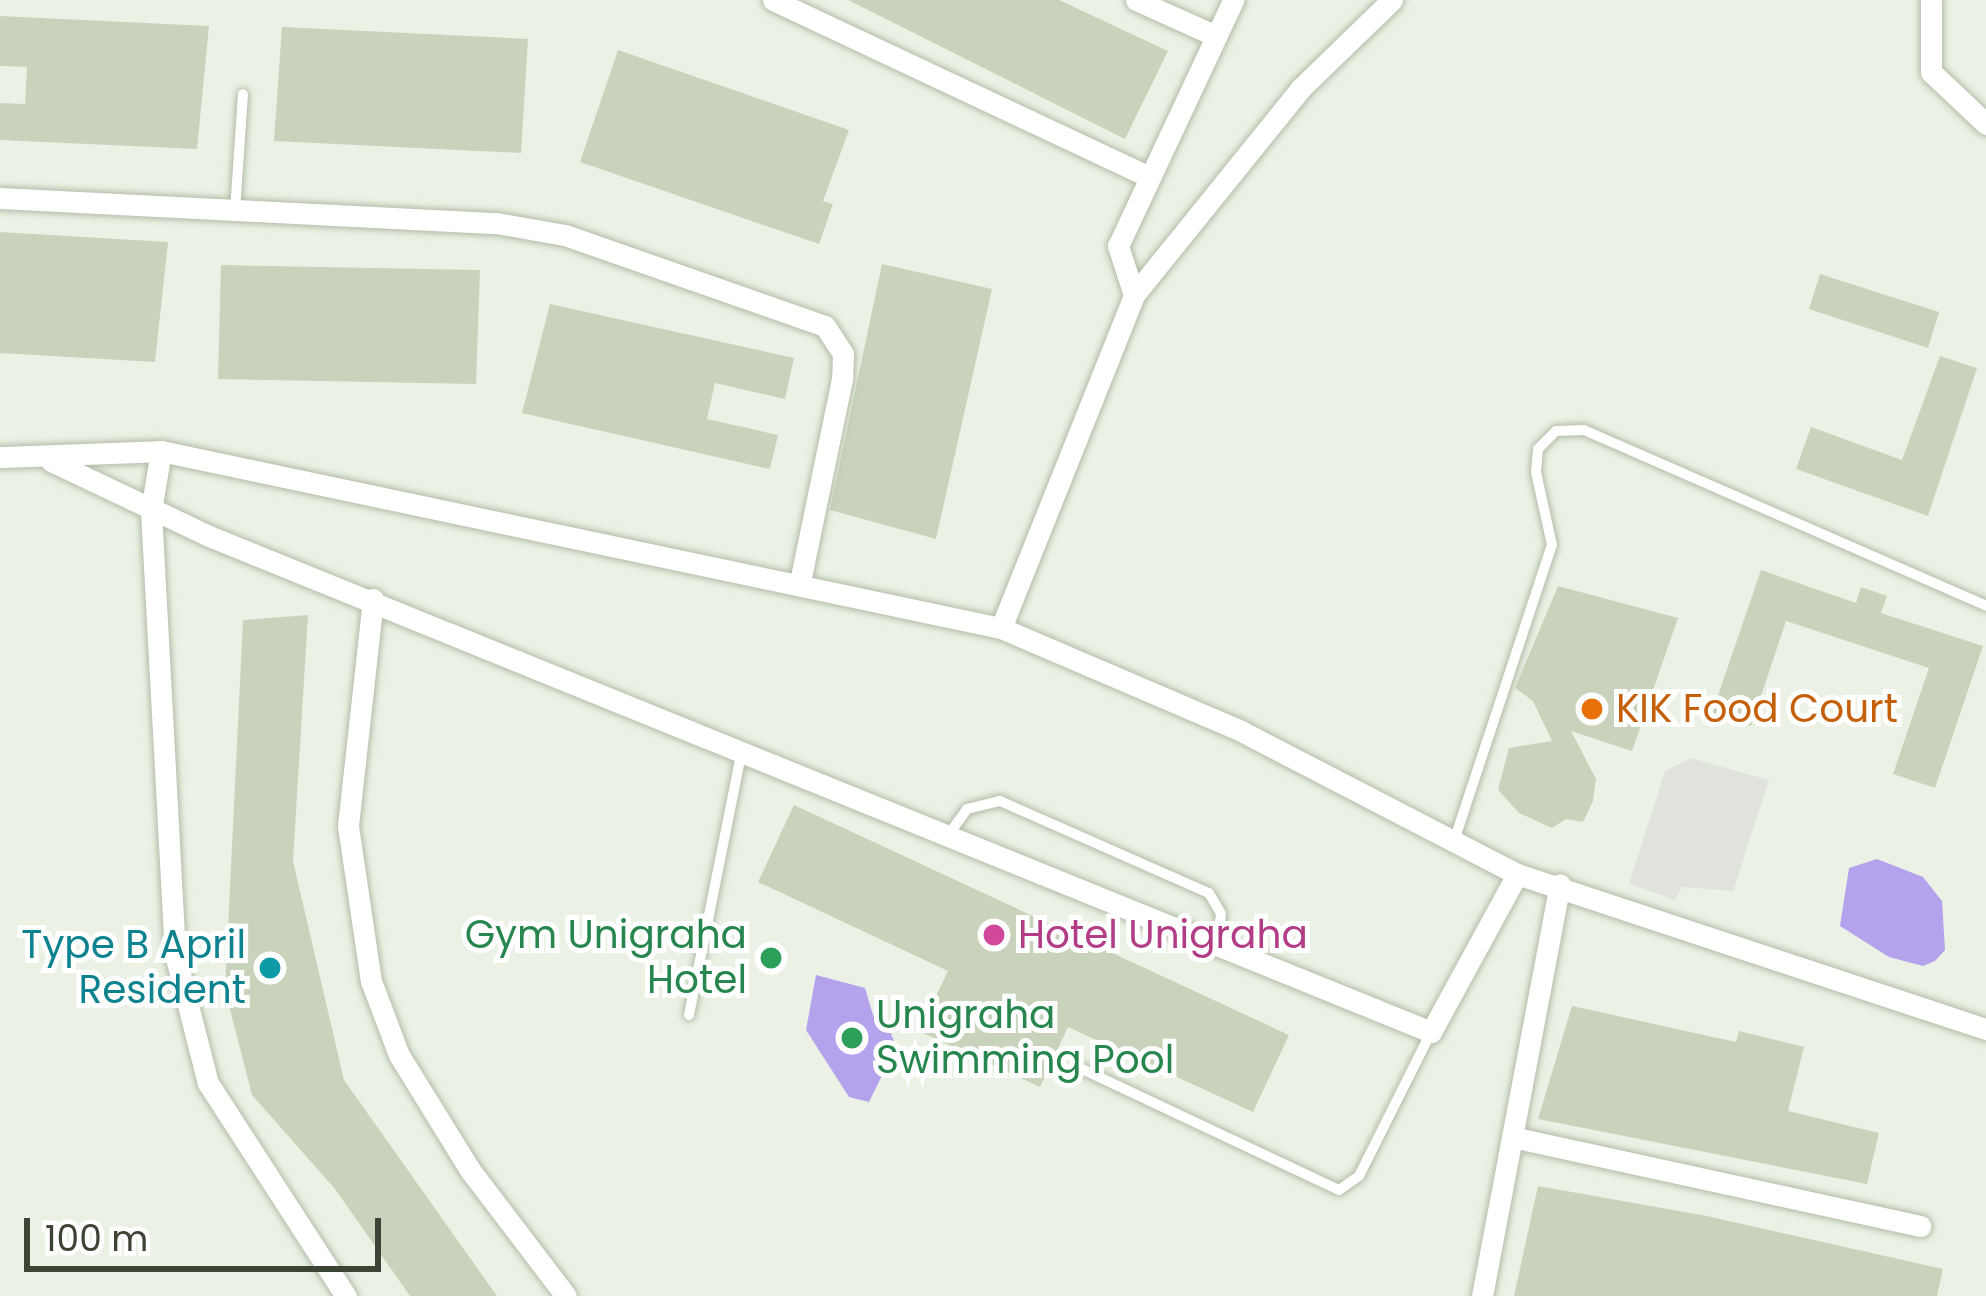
<!DOCTYPE html>
<html>
<head>
<meta charset="utf-8">
<style>
  body { margin:0 }
  #map { position:relative; width:1986px; height:1296px; overflow:hidden; background:#ebf2e5; font-family:Poppins,sans-serif }
  div>[style] { position:absolute }
  .parking>* { inset:0; background:#e0e3dd }
  .water>* { inset:0; background:#b4a2ed }
  .building>* { inset:0; background:#c9d3bb }
  .roads { filter:drop-shadow(0 0 3px #b3bda8) drop-shadow(0 0 3px #b3bda8) }
  .service>* { height:10px; margin:-5px; padding:0 5px; transform-origin:5px; border-radius:5px; background:#fff }
  .minor>* { height:21px; margin:-10.5px; padding:0 10.5px; transform-origin:10.5px; border-radius:10.5px; background:#fff }
  .dots>* { width:33px; height:33px; translate:-50% -50%; box-sizing:border-box; border:6px solid #fff; border-radius:50% }
  span { translate:-50% -50%; white-space:nowrap; text-align:center; line-height:1.15; -webkit-text-stroke:10px #fff; paint-order:stroke }
  .food-label { font-size:39px; color:#c56008 }
  .left { translate:0 -50%; text-align:left }
  .hotel-label { font-size:39px; color:#b23c85 }
  .leisure-label { font-size:39px; color:#27864d }
  .right { translate:-100% -50%; text-align:right }
  .culture-label { font-size:39px; color:#0d838f }
  .scale { position:absolute; left:24px; top:1218px; width:357px; height:54px; box-sizing:border-box; border:6px solid #3d4435; border-top:0; padding-left:15px; font-size:36px; line-height:42px; white-space:nowrap; color:#3d4435; -webkit-text-stroke:9px #fff; paint-order:stroke }
</style>
</head>
<body>
<div id="map">
  <div class="parking">
    <i style="clip-path:polygon(1690px 758px,1769px 780px,1733px 891px,1682px 887px,1675px 900px,1629px 884px,1665px 771px)"></i>
  </div>
  <div class="water">
    <i style="clip-path:polygon(1877px 859px,1923px 877px,1942px 901px,1945px 950px,1935px 961px,1923px 966px,1889px 957px,1840px 926px,1849px 868px)"></i>
    <i style="clip-path:polygon(816px 975px,865px 988px,873px 1015px,886px 1020px,896px 1047px,869px 1102px,849px 1097px,806px 1030px)"></i>
  </div>
  <div class="building">
    <i style="clip-path:polygon(848px 0,1059px 0,1168px 51px,1125px 139px)"></i>
    <i style="clip-path:polygon(0 16px,209px 26px,197px 149px,0 140px,0 103px,25px 104px,27px 67px,0 66px)"></i>
    <i style="clip-path:polygon(282px 27px,528px 39px,521px 153px,274px 141px)"></i>
    <i style="clip-path:polygon(618px 50px,849px 130px,823px 201px,833px 204px,819px 244px,580px 162px)"></i>
    <i style="clip-path:polygon(0 232px,168px 242px,155px 362px,0 353px)"></i>
    <i style="clip-path:polygon(882px 264px,992px 289px,936px 539px,830px 510px)"></i>
    <i style="clip-path:polygon(221px 265px,480px 270px,476px 384px,218px 379px)"></i>
    <i style="clip-path:polygon(1820px 274px,1939px 312px,1928px 348px,1809px 309px)"></i>
    <i style="clip-path:polygon(550px 304px,794px 358px,785px 399px,715px 383px,707px 419px,778px 435px,770px 469px,522px 413px)"></i>
    <i style="clip-path:polygon(1940px 356px,1977px 368px,1928px 516px,1796px 469px,1811px 427px,1902px 460px)"></i>
    <i style="clip-path:polygon(1761px 570px,1856px 603px,1861px 587px,1887px 596px,1881px 613px,1983px 646px,1935px 788px,1893px 774px,1929px 668px,1786px 621px,1751px 726px,1712px 713px)"></i>
    <i style="clip-path:polygon(1558px 586px,1678px 618px,1632px 751px,1571px 731px,1596px 779px,1593px 801px,1583px 822px,1566px 819px,1552px 828px,1519px 813px,1498px 790px,1509px 748px,1552px 741px,1533px 701px,1515px 688px)"></i>
    <i style="clip-path:polygon(308px 615px,293px 861px,344px 1080px,497px 1296px,410px 1296px,335px 1189px,252px 1095px,225px 990px,243px 620px)"></i>
    <i style="clip-path:polygon(794px 805px,1289px 1035px,1253px 1112px,1068px 1027px,1040px 1087px,919px 1031px,948px 971px,758px 882px)"></i>
    <i style="clip-path:polygon(1572px 1006px,1736px 1042px,1739px 1031px,1804px 1047px,1788px 1111px,1879px 1133px,1867px 1184px,1538px 1119px)"></i>
    <i style="clip-path:polygon(1538px 1186px,1707px 1216px,1943px 1269px,1937px 1296px,1514px 1296px)"></i>
  </div>
  <div class="roads">
    <div class="service">
      <i style="left:235px;top:211px;width:117px;rotate:-86.1deg"></i>
      <i style="left:949px;top:834px;width:31px;rotate:-54deg"></i>
      <i style="left:967px;top:809px;width:34px;rotate:-14deg"></i>
      <i style="left:1000px;top:801px;width:228px;rotate:23.8deg"></i>
      <i style="left:1209px;top:893px;width:24px;rotate:60deg"></i>
      <i style="left:1221px;top:914px;width:29px;rotate:98deg"></i>
      <i style="left:1454px;top:841px;width:312px;rotate:-71.7deg"></i>
      <i style="left:1552px;top:545px;width:75px;rotate:-102.4deg"></i>
      <i style="left:1536px;top:472px;width:23px;rotate:-85deg"></i>
      <i style="left:1538px;top:449px;width:25px;rotate:-45deg"></i>
      <i style="left:1556px;top:431px;width:28px;rotate:-2deg"></i>
      <i style="left:1584px;top:430px;width:439px;rotate:23.6deg"></i>
      <i style="left:689px;top:1015px;width:266px;rotate:-78.7deg"></i>
      <i style="left:1082px;top:1069px;width:284px;rotate:25.2deg"></i>
      <i style="left:1339px;top:1190px;width:24px;rotate:-35deg"></i>
      <i style="left:1359px;top:1176px;width:161px;rotate:-63.4deg"></i>
    </div>
    <div class="minor">
      <i style="left:773px;top:0;width:416px;rotate:25.2deg"></i>
      <i style="left:1136px;top:0;width:88px;rotate:24.2deg"></i>
      <i style="left:1931px;top:0;width:72px;rotate:90deg"></i>
      <i style="left:1931px;top:72px;width:76px;rotate:43.4deg"></i>
      <i style="left:0;top:198px;width:497px;rotate:2.9deg"></i>
      <i style="left:496px;top:223px;width:70px;rotate:9.9deg"></i>
      <i style="left:565px;top:235px;width:275px;rotate:19.3deg"></i>
      <i style="left:825px;top:326px;width:33px;rotate:57deg"></i>
      <i style="left:843px;top:354px;width:25px;rotate:92deg"></i>
      <i style="left:842px;top:379px;width:211px;rotate:101.7deg"></i>
      <i style="left:1134px;top:295px;width:52px;rotate:-108.1deg"></i>
      <i style="left:1118px;top:246px;width:272px;rotate:-64.9deg"></i>
      <i style="left:161px;top:451px;width:61px;rotate:99.5deg"></i>
      <i style="left:151px;top:511px;width:444px;rotate:86.9deg"></i>
      <i style="left:175px;top:954px;width:133px;rotate:75.7deg"></i>
      <i style="left:208px;top:1083px;width:254px;rotate:57.1deg"></i>
      <i style="left:0;top:457px;width:161px;rotate:-2.1deg"></i>
      <i style="left:161px;top:451px;width:858px;rotate:11.9deg"></i>
      <i style="left:1001px;top:628px;width:261px;rotate:23.2deg"></i>
      <i style="left:1241px;top:731px;width:311px;rotate:27.4deg"></i>
      <i style="left:1517px;top:874px;width:494px;rotate:18.3deg"></i>
      <i style="left:51px;top:461px;width:175px;rotate:25.4deg"></i>
      <i style="left:209px;top:536px;width:1319px;rotate:22.09deg"></i>
      <i style="left:1431px;top:1032px;width:180px;rotate:-61.4deg"></i>
      <i style="left:373px;top:599px;width:228px;rotate:96.3deg"></i>
      <i style="left:348px;top:826px;width:157px;rotate:81.6deg"></i>
      <i style="left:371px;top:981px;width:79px;rotate:69.3deg"></i>
      <i style="left:399px;top:1055px;width:135px;rotate:58.3deg"></i>
      <i style="left:470px;top:1170px;width:158px;rotate:52.7deg"></i>
      <i style="left:1001px;top:628px;width:359px;rotate:-68.2deg"></i>
      <i style="left:1134px;top:295px;width:265px;rotate:-51.1deg"></i>
      <i style="left:1300px;top:89px;width:128px;rotate:-44.1deg"></i>
      <i style="left:1512px;top:1137px;width:418px;rotate:12.3deg"></i>
      <i style="left:1482px;top:1296px;width:419px;rotate:-79.3deg"></i>
    </div>
  </div>
  <div class="dots">
    <i style="left:1592px;top:709px;background:#e8710a"></i>
    <i style="left:994px;top:935px;background:#d1479c"></i>
    <i style="left:771px;top:958px;background:#2e9e5b"></i>
    <i style="left:270px;top:968px;background:#0f9aa8"></i>
    <i style="left:852px;top:1038px;background:#2e9e5b"></i>
  </div>
  <div class="food-label">
    <span class="left" style="left:1616px;top:709px">KIK Food Court</span>
  </div>
  <div class="hotel-label">
    <span class="left" style="left:1018px;top:935px">Hotel Unigraha</span>
  </div>
  <div class="leisure-label">
    <span class="right" style="left:747px;top:958px">Gym Unigraha<br>Hotel</span>
    <span class="left" style="left:876px;top:1038px">Unigraha<br>Swimming Pool</span>
  </div>
  <div class="culture-label">
    <span class="right" style="left:246px;top:968px">Type B April<br>Resident</span>
  </div>
  <div class="scale">100 m</div>
</div>
</body>
</html>
